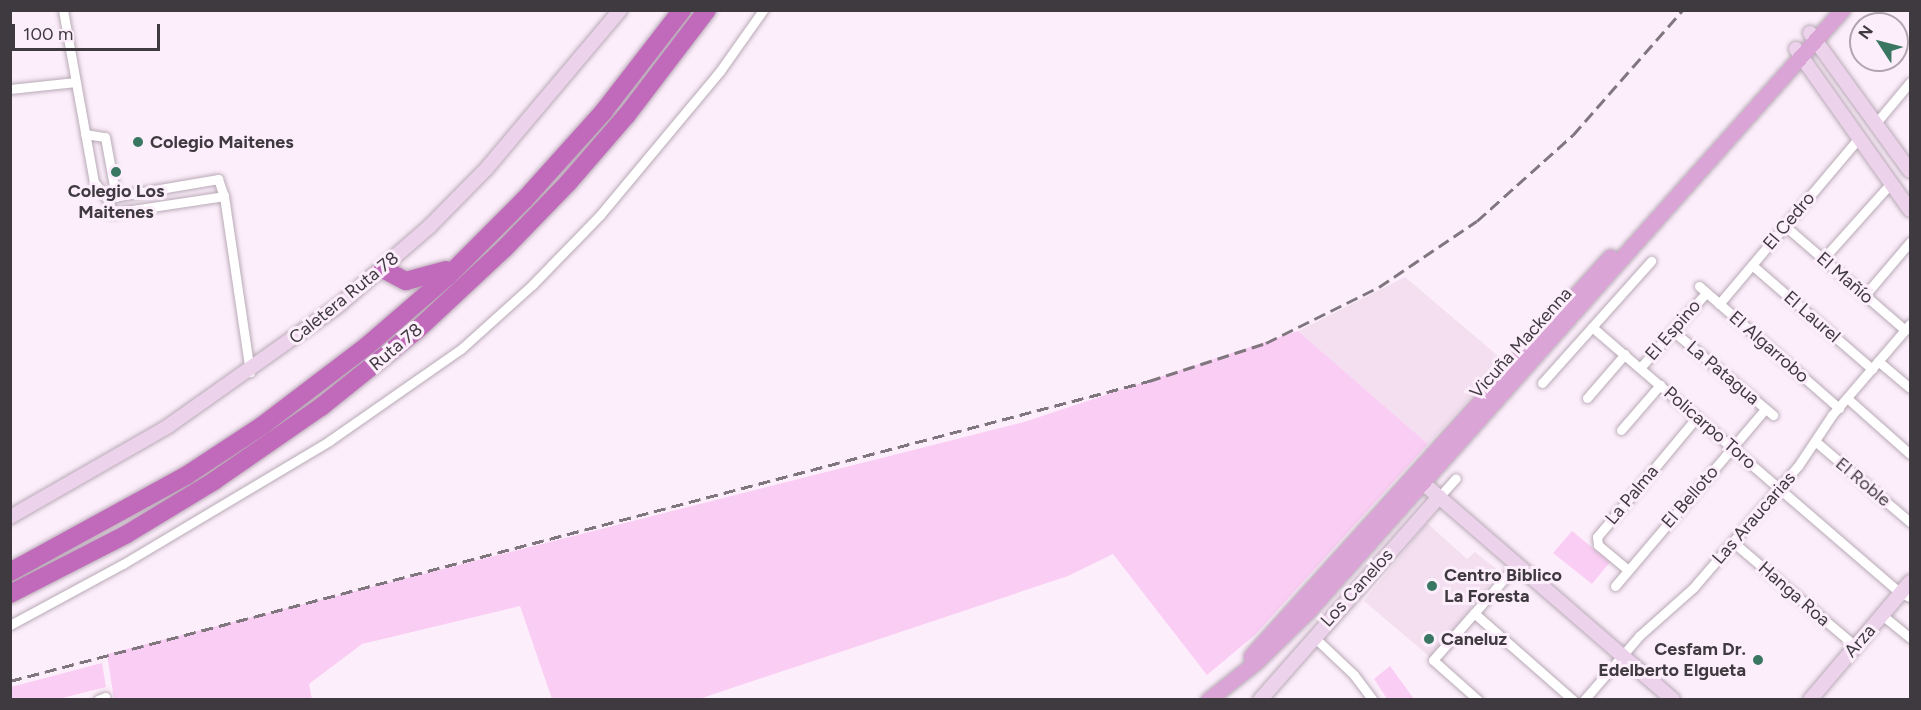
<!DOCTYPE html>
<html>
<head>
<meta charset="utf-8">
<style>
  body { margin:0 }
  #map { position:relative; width:1921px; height:710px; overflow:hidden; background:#fdeefb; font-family:Figtree,sans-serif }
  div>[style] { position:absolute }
  .built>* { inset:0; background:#f3dff0 }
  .green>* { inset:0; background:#facdf4 }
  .roads { filter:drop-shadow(0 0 2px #b8aab6) drop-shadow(0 0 2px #b8aab6) }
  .street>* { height:9px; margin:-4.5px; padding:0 4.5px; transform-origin:4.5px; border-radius:4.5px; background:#fff }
  .secondary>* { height:14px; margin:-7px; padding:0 7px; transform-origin:7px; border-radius:7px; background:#ecd2ea }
  .primary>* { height:15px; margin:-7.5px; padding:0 7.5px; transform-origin:7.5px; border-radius:7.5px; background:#daa5d6 }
  .highway>* { height:18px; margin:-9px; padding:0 9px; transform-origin:9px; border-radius:9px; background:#c169ba }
  .rail>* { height:3px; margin-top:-1.5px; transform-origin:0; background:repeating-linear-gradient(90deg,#7f767e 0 12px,transparent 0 18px) }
  .dots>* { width:16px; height:16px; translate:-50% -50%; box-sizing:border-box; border:3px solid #fdeefb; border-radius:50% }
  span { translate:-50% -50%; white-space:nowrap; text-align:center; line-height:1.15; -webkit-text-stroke:6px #fdeefb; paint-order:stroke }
  .poi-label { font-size:18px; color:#3f3a3f; font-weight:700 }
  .left { translate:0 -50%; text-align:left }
  .right { translate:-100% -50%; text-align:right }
  .street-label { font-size:18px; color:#3f3a3f }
  .frame { position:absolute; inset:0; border:12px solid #3f3a3f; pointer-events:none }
  .north { position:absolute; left:1849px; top:12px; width:60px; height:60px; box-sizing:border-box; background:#fdeefb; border:2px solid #b1a6b0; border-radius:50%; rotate:306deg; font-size:16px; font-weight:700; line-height:24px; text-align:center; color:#3f3a3f }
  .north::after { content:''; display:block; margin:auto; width:21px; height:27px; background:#3a7762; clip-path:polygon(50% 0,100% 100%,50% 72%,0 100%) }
  .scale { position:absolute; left:12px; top:24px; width:148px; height:27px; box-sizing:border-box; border:3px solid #3f3a3f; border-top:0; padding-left:8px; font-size:18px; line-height:21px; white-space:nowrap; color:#3f3a3f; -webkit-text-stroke:4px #fdeefb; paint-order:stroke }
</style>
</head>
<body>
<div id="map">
  <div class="built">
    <i style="clip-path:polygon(1405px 277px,1504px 361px,1428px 444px,1298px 331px)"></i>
    <i style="clip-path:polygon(1427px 523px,1467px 559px,1475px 552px,1500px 572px,1431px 658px,1364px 601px)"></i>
  </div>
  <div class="green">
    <i style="clip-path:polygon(1298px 331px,1428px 444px,1256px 634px,1207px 675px,1113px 554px,1068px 576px,699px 699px,552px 699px,520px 606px,362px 644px,309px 684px,312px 699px,114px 699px,107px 654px,1024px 422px)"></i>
    <i style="clip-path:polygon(1572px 531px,1610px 562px,1592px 584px,1553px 553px)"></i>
    <i style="clip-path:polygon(102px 663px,106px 687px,58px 699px,11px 699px,11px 687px)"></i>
    <i style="clip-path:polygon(1390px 666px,1414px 699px,1387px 699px,1374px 679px)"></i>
  </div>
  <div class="roads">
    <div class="street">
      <i style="left:63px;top:10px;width:175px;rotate:79.8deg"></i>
      <i style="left:94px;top:182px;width:21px;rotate:51deg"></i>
      <i style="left:107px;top:198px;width:16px;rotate:72deg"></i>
      <i style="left:112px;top:213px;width:113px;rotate:-8.6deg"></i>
      <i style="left:224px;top:196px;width:178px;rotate:81.6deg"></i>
      <i style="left:10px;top:89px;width:66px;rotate:-6.1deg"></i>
      <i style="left:1876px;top:123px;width:53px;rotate:-50.3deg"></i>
      <i style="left:85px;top:134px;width:20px;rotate:9deg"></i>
      <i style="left:105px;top:137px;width:61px;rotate:79.6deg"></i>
      <i style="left:107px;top:198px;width:113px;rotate:-9.7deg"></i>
      <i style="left:218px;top:179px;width:18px;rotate:71deg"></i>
      <i style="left:1785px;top:226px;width:159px;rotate:40.9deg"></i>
      <i style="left:1823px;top:259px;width:102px;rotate:-48.2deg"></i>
      <i style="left:1752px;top:265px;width:159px;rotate:40.9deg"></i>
      <i style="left:1699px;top:286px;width:186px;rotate:41.1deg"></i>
      <i style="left:1865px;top:295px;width:70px;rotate:-49.7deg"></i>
      <i style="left:1719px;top:304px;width:217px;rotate:-49.9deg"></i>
      <i style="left:1592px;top:327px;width:407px;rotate:40.8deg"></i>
      <i style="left:1900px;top:593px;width:11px;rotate:22deg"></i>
      <i style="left:1673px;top:331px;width:131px;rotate:40deg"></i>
      <i style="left:1878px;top:361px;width:42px;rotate:40.2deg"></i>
      <i style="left:1640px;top:368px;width:100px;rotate:-48.7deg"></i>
      <i style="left:1542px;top:383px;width:164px;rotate:-48.2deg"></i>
      <i style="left:1587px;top:398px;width:58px;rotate:-49.2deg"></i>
      <i style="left:1847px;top:398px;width:84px;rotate:41.6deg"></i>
      <i style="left:1621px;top:430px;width:60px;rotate:-49.1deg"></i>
      <i style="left:1815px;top:441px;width:125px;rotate:40.5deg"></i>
      <i style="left:1439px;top:497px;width:25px;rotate:-48deg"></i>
      <i style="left:1733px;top:542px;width:160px;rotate:40.4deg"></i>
      <i style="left:1628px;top:570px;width:39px;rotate:-140deg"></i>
      <i style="left:1598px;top:545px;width:8px;rotate:-97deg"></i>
      <i style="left:1597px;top:537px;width:156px;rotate:-50.2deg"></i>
      <i style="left:1615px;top:586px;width:232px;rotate:-49.7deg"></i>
      <i style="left:1474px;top:613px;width:132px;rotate:41.3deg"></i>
      <i style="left:1882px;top:615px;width:36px;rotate:39deg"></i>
      <i style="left:10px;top:625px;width:128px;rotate:-28.4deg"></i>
      <i style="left:123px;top:564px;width:240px;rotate:-30.8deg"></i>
      <i style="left:329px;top:441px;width:161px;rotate:-34.9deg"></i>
      <i style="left:461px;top:349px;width:96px;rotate:-42deg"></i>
      <i style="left:532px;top:285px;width:98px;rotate:-45.8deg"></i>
      <i style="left:600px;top:215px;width:187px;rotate:-50.2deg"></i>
      <i style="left:720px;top:71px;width:75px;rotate:-54.8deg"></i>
      <i style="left:1314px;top:637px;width:55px;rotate:43.5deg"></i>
      <i style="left:1354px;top:675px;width:31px;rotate:53deg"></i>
      <i style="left:98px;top:700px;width:8px;rotate:-23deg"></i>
      <i style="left:1478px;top:700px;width:60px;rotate:-138.4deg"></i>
      <i style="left:1433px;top:660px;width:128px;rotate:-48.8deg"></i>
      <i style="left:1584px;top:700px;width:84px;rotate:-49.3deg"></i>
      <i style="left:1639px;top:636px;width:72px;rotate:-41.6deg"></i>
      <i style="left:1693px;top:588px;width:161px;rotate:-49.3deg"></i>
      <i style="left:1798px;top:466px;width:61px;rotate:-56.3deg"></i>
      <i style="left:1832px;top:415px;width:120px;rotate:-49.4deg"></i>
    </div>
    <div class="secondary">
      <i style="left:1810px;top:33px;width:170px;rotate:54.1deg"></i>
      <i style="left:1796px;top:49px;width:197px;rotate:54.7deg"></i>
      <i style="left:1416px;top:477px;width:340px;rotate:40.9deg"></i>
      <i style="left:10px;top:517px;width:181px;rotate:-29.8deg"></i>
      <i style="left:167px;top:427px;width:209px;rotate:-35.3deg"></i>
      <i style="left:338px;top:306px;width:121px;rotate:-41deg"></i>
      <i style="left:429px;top:227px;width:83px;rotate:-45.5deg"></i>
      <i style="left:487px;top:168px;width:207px;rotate:-49.9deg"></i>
      <i style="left:1260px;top:700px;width:271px;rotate:-48.6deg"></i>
      <i style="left:1810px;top:700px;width:155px;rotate:-49.7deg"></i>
    </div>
    <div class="primary">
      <i style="left:1251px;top:656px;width:537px;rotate:-48.02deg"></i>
      <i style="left:1208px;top:700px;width:63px;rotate:-38.5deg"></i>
      <i style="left:1257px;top:661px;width:73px;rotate:-44.4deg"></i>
      <i style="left:1309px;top:610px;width:803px;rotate:-48.38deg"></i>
    </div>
    <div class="highway">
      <i style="left:383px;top:269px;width:26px;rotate:28deg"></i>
      <i style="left:406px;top:281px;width:41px;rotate:-15.4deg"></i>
      <i style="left:10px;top:572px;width:202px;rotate:-28.7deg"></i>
      <i style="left:187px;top:475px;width:91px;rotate:-33.3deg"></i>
      <i style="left:263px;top:425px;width:132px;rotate:-37.3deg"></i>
      <i style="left:368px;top:345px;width:106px;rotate:-40.8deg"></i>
      <i style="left:448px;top:276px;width:107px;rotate:-45deg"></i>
      <i style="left:524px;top:200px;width:120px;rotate:-48deg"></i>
      <i style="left:604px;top:111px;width:128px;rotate:-52.3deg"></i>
      <i style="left:10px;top:594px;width:131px;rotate:-27.1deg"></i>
      <i style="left:127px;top:534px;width:102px;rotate:-31.3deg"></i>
      <i style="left:214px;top:481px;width:130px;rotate:-34.7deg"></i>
      <i style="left:321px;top:407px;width:122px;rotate:-38.7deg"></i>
      <i style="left:416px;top:331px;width:120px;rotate:-43deg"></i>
      <i style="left:504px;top:249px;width:92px;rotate:-45.9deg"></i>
      <i style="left:568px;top:183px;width:90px;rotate:-49.1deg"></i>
      <i style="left:627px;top:115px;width:132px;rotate:-52.7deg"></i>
    </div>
  </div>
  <div class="rail">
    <i style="left:10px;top:681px;width:1178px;rotate:-14.76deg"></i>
    <i style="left:1149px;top:381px;width:123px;rotate:-18deg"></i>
    <i style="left:1266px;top:343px;width:126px;rotate:-26.4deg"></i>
    <i style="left:1379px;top:287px;width:118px;rotate:-34deg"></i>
    <i style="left:1477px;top:221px;width:129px;rotate:-41.9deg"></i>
    <i style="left:1573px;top:135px;width:167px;rotate:-48.7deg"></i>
  </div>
  <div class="dots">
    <i style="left:138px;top:142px;background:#3a7762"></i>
    <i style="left:116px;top:172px;background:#3a7762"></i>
    <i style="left:1432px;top:586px;background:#3a7762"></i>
    <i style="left:1429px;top:639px;background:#3a7762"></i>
    <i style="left:1758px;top:660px;background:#3a7762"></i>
  </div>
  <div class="poi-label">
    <span class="left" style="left:150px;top:142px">Colegio Maitenes</span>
    <span style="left:116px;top:202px">Colegio Los<br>Maitenes</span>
    <span class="left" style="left:1444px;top:586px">Centro Biblico<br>La Foresta</span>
    <span class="left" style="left:1441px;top:639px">Caneluz</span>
    <span class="right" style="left:1746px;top:660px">Cesfam Dr.<br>Edelberto Elgueta</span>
  </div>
  <div class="street-label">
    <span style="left:1789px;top:221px;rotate:-50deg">El Cedro</span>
    <span style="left:1845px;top:278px;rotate:41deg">El Mañío</span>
    <span style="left:344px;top:298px;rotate:-39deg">Caletera Ruta 78</span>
    <span style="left:1812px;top:317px;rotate:41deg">El Laurel</span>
    <span style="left:1673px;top:330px;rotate:-49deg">El Espino</span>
    <span style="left:1521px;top:343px;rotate:-48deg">Vicuña Mackenna</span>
    <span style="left:396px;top:347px;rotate:-40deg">Ruta 78</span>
    <span style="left:1769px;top:347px;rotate:41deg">El Algarrobo</span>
    <span style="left:1723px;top:373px;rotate:40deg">La Patagua</span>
    <span style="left:1710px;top:428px;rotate:41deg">Policarpo Toro</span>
    <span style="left:1863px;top:482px;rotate:40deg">El Roble</span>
    <span style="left:1632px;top:495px;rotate:-50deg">La Palma</span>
    <span style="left:1690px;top:497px;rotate:-49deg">El Belloto</span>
    <span style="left:1754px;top:518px;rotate:-49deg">Las Araucarias</span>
    <span style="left:1357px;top:588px;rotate:-48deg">Los Canelos</span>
    <span style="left:1794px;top:594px;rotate:41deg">Hanga Roa</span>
    <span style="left:1860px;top:641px;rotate:-49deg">Arza</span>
  </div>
  <div class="frame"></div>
  <div class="north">N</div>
  <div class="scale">100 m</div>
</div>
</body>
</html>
